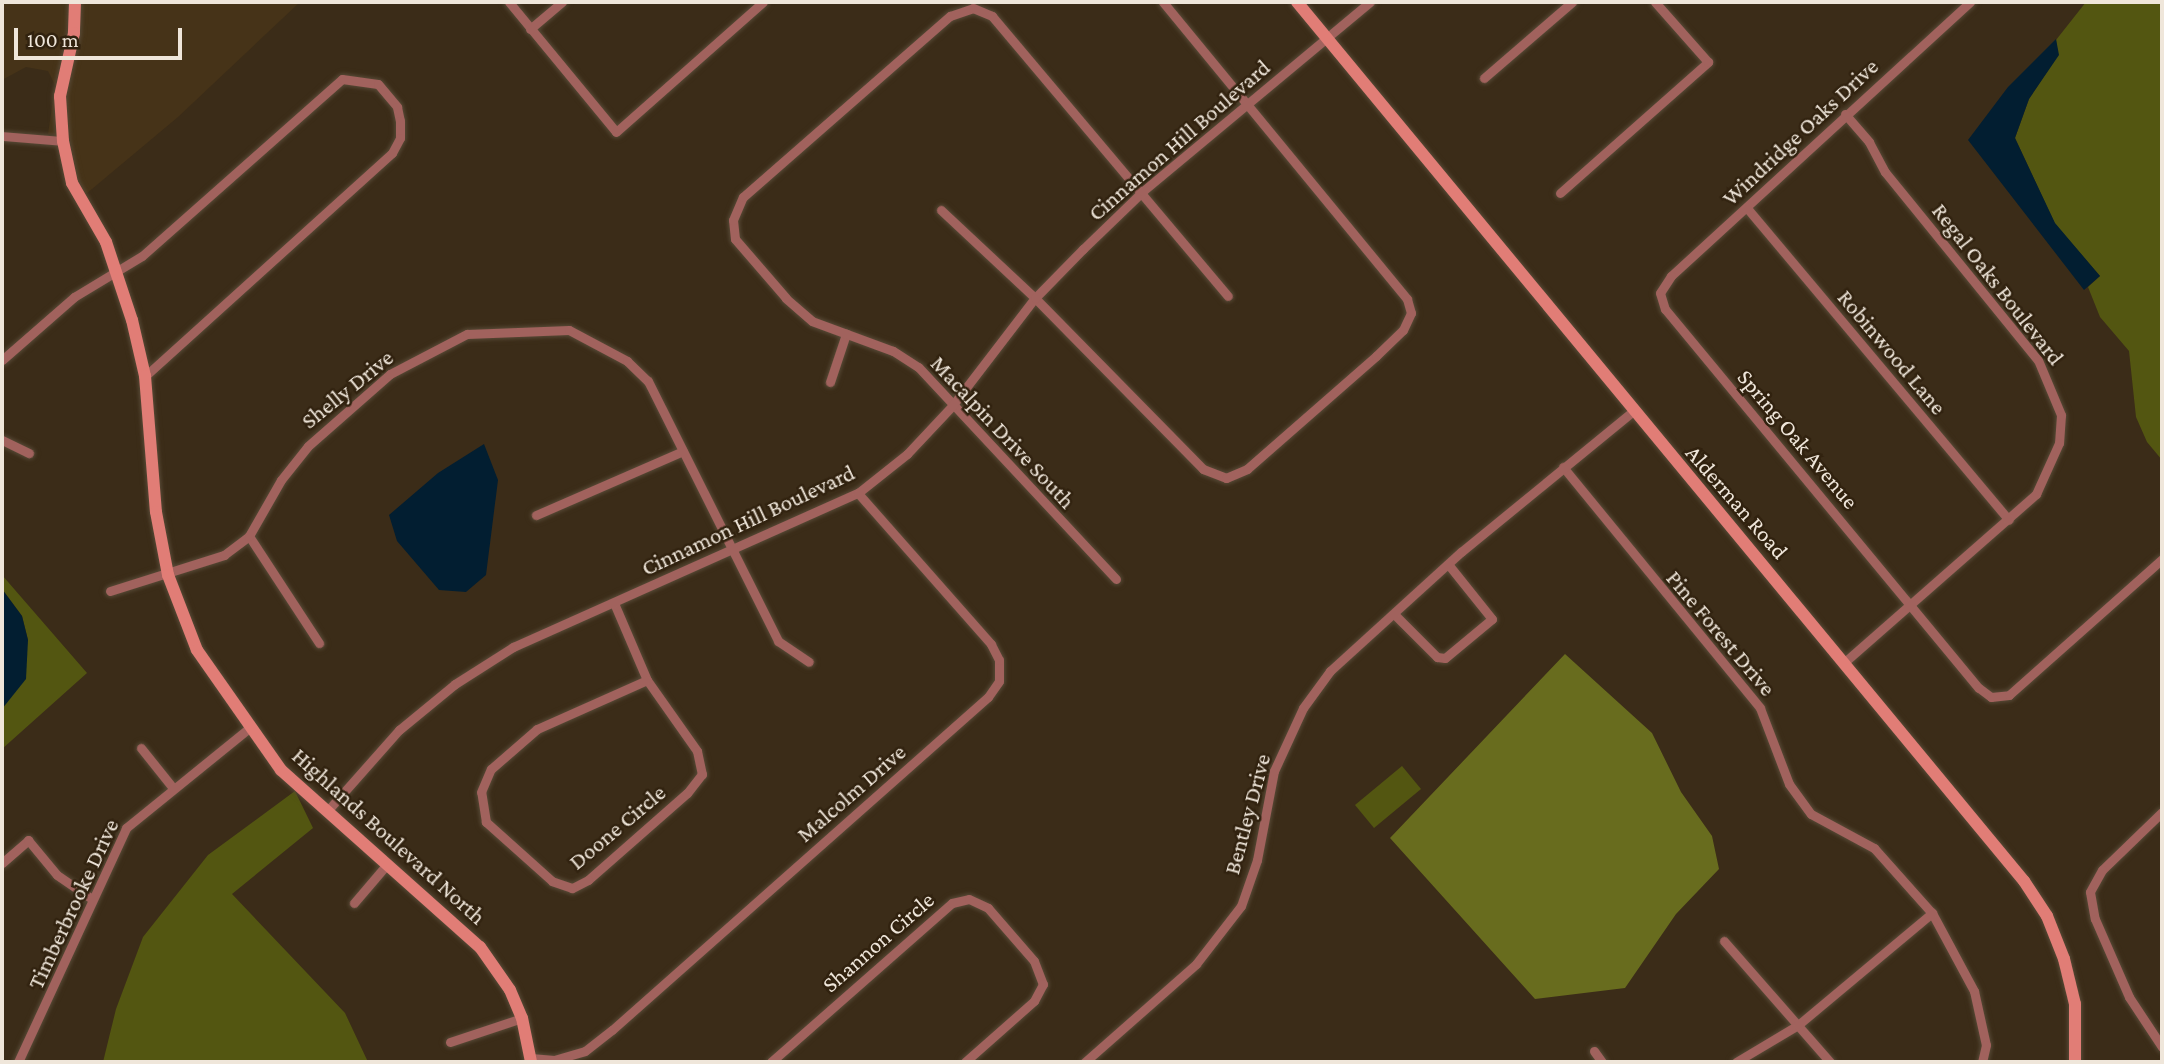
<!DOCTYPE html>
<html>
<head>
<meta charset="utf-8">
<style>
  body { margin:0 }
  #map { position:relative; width:2164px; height:1064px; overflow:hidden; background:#3b2c18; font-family:"Crimson Pro",serif }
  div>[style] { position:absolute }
  .built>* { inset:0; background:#463318 }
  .green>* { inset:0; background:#535611 }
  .forest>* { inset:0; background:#686c1e }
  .water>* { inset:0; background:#021e31 }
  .roads { filter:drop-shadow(0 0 2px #584a37) drop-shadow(0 0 2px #584a37) }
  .street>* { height:9px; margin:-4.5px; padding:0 4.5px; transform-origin:4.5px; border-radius:4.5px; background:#a1625d }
  .secondary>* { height:12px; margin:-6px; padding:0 6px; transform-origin:6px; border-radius:6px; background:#e17d76 }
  span { translate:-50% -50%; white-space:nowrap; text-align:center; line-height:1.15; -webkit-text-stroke:5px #31220f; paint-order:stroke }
  .street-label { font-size:23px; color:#efe6da }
  .frame { position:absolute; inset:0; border:4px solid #efe6da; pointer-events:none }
  .scale { position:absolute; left:14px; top:28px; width:168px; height:32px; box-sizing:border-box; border:4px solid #efe6da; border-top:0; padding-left:9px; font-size:21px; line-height:24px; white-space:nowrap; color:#efe6da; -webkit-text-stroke:5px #31220f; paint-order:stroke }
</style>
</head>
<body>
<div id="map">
  <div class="built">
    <i style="clip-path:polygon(2px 2px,69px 2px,67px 32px,54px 96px,56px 135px,48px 134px,55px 85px,48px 71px,26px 67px,2px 80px)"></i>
    <i style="clip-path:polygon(81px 2px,300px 2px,178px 117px,86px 194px,78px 180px,70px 141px,66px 96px)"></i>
  </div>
  <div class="green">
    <i style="clip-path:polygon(2086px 2px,2162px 2px,2162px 460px,2147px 442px,2136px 417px,2129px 351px,2100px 317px,2088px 287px,2100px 276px,2055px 224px,2015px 138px,2029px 99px,2058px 55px,2056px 40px)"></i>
    <i style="clip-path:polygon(2px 575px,87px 673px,2px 749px,2px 709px,28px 640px,22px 616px,2px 589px)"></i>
    <i style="clip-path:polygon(1402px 766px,1421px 789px,1374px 828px,1355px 805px)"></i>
    <i style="clip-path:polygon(295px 791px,313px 828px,232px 894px,345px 1013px,368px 1062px,103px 1062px,116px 1009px,143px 937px,208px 855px)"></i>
  </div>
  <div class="forest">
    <i style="clip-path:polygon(1565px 654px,1652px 733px,1681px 792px,1712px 836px,1719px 869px,1676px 914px,1625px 988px,1535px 999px,1390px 838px)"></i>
  </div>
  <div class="water">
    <i style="clip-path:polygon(2056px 39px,2059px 55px,2029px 99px,2015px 138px,2055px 223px,2100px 276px,2084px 290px,1968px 140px,2008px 87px)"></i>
    <i style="clip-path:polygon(484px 444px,498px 480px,486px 575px,466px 592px,439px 590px,397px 541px,389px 515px,438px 473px)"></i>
    <i style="clip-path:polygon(2px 589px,22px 616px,28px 640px,26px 679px,2px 709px)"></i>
  </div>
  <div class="roads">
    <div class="street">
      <i style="left:509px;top:2px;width:168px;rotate:50.5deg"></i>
      <i style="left:616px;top:132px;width:196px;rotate:-41.5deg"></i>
      <i style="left:1970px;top:2px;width:406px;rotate:137.5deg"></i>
      <i style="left:1671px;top:276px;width:20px;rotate:123deg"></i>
      <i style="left:1660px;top:293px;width:17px;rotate:73deg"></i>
      <i style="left:1665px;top:309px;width:492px;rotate:50.4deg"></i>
      <i style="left:1979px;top:688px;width:15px;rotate:37deg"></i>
      <i style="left:1991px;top:697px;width:18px;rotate:-6deg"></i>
      <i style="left:2009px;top:695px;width:205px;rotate:-41.6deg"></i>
      <i style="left:530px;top:29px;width:42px;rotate:-40.2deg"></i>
      <i style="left:1484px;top:78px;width:116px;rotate:-40.8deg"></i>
      <i style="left:1845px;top:114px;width:37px;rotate:49deg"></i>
      <i style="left:1869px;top:142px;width:34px;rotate:62deg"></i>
      <i style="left:1885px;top:172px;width:242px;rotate:50.9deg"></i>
      <i style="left:2038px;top:360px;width:60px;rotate:67.3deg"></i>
      <i style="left:2061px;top:415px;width:28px;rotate:94deg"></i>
      <i style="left:2059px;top:443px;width:56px;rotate:114.3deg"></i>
      <i style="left:2036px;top:494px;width:253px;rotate:138.7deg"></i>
      <i style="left:2px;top:136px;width:61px;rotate:4.7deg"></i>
      <i style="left:1560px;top:193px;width:198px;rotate:-41.5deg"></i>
      <i style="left:1708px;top:62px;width:80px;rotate:-131.5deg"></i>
      <i style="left:1747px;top:208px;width:407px;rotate:50deg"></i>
      <i style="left:941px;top:210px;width:129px;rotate:43.1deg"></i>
      <i style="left:1035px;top:298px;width:240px;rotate:45.5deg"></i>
      <i style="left:1203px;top:469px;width:25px;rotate:21deg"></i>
      <i style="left:1226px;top:478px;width:23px;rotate:-23deg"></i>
      <i style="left:1247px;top:469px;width:171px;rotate:-41.2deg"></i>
      <i style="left:1376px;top:356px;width:37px;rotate:-44deg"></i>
      <i style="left:1403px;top:330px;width:19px;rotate:-65deg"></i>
      <i style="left:1411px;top:313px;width:15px;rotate:-106deg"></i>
      <i style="left:1407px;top:299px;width:384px;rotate:-129.4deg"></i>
      <i style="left:2px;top:360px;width:96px;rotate:-41.2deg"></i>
      <i style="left:74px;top:297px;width:79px;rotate:-31.1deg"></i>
      <i style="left:142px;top:256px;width:267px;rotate:-41.5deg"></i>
      <i style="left:342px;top:79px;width:36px;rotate:8deg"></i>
      <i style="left:378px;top:84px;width:30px;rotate:50deg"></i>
      <i style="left:397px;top:107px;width:14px;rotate:78deg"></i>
      <i style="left:400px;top:121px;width:17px;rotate:90deg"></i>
      <i style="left:400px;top:138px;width:17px;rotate:118deg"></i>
      <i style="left:392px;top:153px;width:333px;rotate:137.9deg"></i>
      <i style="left:830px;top:382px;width:51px;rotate:-71.6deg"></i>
      <i style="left:2px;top:440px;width:30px;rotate:26deg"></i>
      <i style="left:1563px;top:467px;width:311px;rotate:50.7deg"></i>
      <i style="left:1760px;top:708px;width:81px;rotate:69.1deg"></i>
      <i style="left:1789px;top:784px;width:37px;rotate:54deg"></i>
      <i style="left:1811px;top:814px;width:72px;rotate:28.4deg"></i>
      <i style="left:1874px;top:848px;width:87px;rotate:48.3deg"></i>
      <i style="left:1932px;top:913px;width:89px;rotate:61.7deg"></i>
      <i style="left:1974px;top:991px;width:55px;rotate:77.5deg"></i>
      <i style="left:1986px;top:1045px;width:17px;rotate:103deg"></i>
      <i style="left:536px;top:515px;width:160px;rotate:-23.5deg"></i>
      <i style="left:249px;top:536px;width:128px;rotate:56.8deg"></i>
      <i style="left:1116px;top:579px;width:290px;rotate:-133deg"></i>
      <i style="left:918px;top:367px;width:30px;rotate:-147deg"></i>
      <i style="left:893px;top:351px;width:86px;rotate:-159.7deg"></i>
      <i style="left:812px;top:321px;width:35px;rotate:-139deg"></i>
      <i style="left:786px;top:298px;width:78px;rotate:-130.8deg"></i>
      <i style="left:735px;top:239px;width:19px;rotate:-96deg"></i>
      <i style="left:733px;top:220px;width:25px;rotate:-67deg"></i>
      <i style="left:743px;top:197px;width:275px;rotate:-41.2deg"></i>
      <i style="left:950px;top:16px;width:24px;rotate:-19deg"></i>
      <i style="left:973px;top:8px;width:21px;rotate:23deg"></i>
      <i style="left:992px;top:16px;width:366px;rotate:49.9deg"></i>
      <i style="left:110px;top:591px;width:120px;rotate:-17.5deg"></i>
      <i style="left:224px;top:555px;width:31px;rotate:-37deg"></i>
      <i style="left:249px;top:536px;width:64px;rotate:-60.3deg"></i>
      <i style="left:281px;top:480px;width:43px;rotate:-51.5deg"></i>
      <i style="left:308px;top:446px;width:109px;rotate:-41.3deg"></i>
      <i style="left:390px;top:374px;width:87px;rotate:-27.5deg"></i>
      <i style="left:467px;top:334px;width:102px;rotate:-2.2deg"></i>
      <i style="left:569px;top:330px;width:66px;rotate:28.1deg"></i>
      <i style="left:627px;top:361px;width:29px;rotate:44deg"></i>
      <i style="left:648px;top:381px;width:291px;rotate:63.4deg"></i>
      <i style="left:778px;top:641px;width:37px;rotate:34deg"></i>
      <i style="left:614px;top:603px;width:84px;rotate:66.8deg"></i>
      <i style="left:1394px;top:614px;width:61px;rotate:45deg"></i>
      <i style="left:1437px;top:657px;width:8px;rotate:7deg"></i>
      <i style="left:1445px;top:658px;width:61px;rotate:-39.7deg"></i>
      <i style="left:1492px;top:619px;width:70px;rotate:-128.7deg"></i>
      <i style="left:647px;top:680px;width:87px;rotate:54.8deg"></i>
      <i style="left:697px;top:751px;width:24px;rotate:78deg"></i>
      <i style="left:702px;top:774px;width:24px;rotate:128deg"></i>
      <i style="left:687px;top:793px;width:132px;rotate:138.7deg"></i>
      <i style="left:588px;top:880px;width:18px;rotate:153deg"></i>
      <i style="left:572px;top:888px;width:21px;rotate:-161deg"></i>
      <i style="left:552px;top:881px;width:89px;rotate:-138.2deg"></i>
      <i style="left:486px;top:822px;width:30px;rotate:-99deg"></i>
      <i style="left:481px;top:792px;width:25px;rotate:-67deg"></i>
      <i style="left:491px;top:769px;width:61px;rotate:-41deg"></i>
      <i style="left:537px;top:729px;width:120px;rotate:-24deg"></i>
      <i style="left:141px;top:748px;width:51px;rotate:51.3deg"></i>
      <i style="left:329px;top:809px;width:106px;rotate:-48.5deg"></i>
      <i style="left:399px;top:730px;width:72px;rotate:-39.4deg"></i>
      <i style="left:455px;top:684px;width:69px;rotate:-32.5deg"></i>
      <i style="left:513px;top:647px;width:378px;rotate:-24.1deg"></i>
      <i style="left:858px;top:493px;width:63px;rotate:-38.5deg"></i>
      <i style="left:907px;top:454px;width:66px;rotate:-46.8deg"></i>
      <i style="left:952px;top:406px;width:136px;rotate:-52.5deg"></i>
      <i style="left:1035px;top:298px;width:69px;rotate:-45.6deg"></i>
      <i style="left:1083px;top:249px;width:83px;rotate:-44deg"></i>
      <i style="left:1143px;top:191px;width:295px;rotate:-39.8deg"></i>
      <i style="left:2162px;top:812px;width:83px;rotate:136deg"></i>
      <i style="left:2102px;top:870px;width:25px;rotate:119deg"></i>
      <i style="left:2090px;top:892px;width:27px;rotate:80deg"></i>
      <i style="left:2095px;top:919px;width:85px;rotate:66.4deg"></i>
      <i style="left:2129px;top:997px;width:60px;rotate:56.6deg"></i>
      <i style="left:2px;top:863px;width:35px;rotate:-41deg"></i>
      <i style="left:28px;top:840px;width:45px;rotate:50.4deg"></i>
      <i style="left:57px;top:875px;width:42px;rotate:34.4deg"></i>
      <i style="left:354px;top:903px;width:52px;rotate:-49.6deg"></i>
      <i style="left:1724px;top:941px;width:161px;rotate:48.8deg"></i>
      <i style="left:450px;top:1042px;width:76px;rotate:-18.4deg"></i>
      <i style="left:1594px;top:1051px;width:14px;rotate:54deg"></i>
      <i style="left:531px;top:1058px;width:23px;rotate:5deg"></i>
      <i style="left:554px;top:1060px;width:32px;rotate:-16deg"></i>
      <i style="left:585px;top:1051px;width:34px;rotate:-38deg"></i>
      <i style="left:612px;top:1030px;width:502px;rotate:-41.53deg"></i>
      <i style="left:988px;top:697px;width:19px;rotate:-55deg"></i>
      <i style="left:999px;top:681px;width:21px;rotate:-90deg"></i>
      <i style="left:999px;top:660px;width:18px;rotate:-117deg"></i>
      <i style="left:991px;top:644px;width:201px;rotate:-131.4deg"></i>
      <i style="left:18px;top:1062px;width:258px;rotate:-65.2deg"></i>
      <i style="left:126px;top:828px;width:159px;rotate:-39.1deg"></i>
      <i style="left:771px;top:1062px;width:241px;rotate:-41.3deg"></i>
      <i style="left:952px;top:903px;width:17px;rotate:-13deg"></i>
      <i style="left:969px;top:899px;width:21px;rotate:25deg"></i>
      <i style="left:988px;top:908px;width:70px;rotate:49deg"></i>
      <i style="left:1034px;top:961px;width:25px;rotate:69deg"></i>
      <i style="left:1043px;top:984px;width:19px;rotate:118deg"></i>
      <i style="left:1034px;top:1001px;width:92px;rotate:138.5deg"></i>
      <i style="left:1085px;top:1062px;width:148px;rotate:-41.4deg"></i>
      <i style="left:1196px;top:964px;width:73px;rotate:-52.2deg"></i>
      <i style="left:1241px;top:906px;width:49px;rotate:-70.8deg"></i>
      <i style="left:1257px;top:860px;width:91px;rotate:-79.2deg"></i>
      <i style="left:1274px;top:771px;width:69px;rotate:-65.3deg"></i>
      <i style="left:1303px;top:708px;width:46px;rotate:-53.9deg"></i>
      <i style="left:1330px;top:671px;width:177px;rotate:-42.3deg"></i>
      <i style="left:1461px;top:552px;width:221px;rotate:-39.3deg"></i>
      <i style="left:1736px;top:1062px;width:72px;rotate:-30.8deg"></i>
      <i style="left:1798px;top:1025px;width:175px;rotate:-39.9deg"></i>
    </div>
    <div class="secondary">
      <i style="left:75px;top:2px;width:31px;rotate:92deg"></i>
      <i style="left:74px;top:33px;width:65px;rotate:102.5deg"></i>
      <i style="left:60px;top:96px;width:45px;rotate:86.2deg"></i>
      <i style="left:63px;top:141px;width:43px;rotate:77.9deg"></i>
      <i style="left:72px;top:183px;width:68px;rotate:60deg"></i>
      <i style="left:106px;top:242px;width:82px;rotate:71.6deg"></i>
      <i style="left:132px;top:320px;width:57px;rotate:76.9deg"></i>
      <i style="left:145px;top:376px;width:136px;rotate:85.4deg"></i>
      <i style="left:156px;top:512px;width:64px;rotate:79.2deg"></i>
      <i style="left:168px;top:575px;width:80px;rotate:68.9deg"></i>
      <i style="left:197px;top:650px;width:146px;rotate:55deg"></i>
      <i style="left:281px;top:770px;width:266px;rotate:41.7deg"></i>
      <i style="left:480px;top:947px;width:52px;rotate:55.1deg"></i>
      <i style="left:510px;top:990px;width:30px;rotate:67deg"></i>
      <i style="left:522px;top:1018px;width:45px;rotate:78.4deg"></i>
      <i style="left:1297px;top:2px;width:1141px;rotate:50.41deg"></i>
      <i style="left:2024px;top:881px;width:42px;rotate:56.7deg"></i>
      <i style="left:2047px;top:916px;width:46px;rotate:68.4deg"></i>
      <i style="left:2064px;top:959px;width:46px;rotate:76.3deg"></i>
      <i style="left:2075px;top:1004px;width:58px;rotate:90deg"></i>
    </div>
  </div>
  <div class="street-label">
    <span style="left:1800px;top:132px;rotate:-43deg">Windridge Oaks Drive</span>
    <span style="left:1179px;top:140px;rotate:-41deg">Cinnamon Hill Boulevard</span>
    <span style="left:1998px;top:284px;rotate:52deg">Regal Oaks Boulevard</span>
    <span style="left:1892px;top:352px;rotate:50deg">Robinwood Lane</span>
    <span style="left:347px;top:389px;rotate:-39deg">Shelly Drive</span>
    <span style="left:1003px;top:432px;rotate:47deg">Macalpin Drive South</span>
    <span style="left:1798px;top:439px;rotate:50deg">Spring Oak Avenue</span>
    <span style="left:1737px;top:502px;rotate:49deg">Alderman Road</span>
    <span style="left:748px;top:520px;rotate:-25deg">Cinnamon Hill Boulevard</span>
    <span style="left:1721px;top:633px;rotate:50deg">Pine Forest Drive</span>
    <span style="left:851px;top:793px;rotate:-41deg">Malcolm Drive</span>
    <span style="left:1247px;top:814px;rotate:-75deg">Bentley Drive</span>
    <span style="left:617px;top:827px;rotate:-40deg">Doone Circle</span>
    <span style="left:389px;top:836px;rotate:42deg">Highlands Boulevard North</span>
    <span style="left:73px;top:904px;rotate:-65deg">Timberbrooke Drive</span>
    <span style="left:878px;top:942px;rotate:-41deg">Shannon Circle</span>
  </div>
  <div class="frame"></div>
  <div class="scale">100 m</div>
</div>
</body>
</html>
